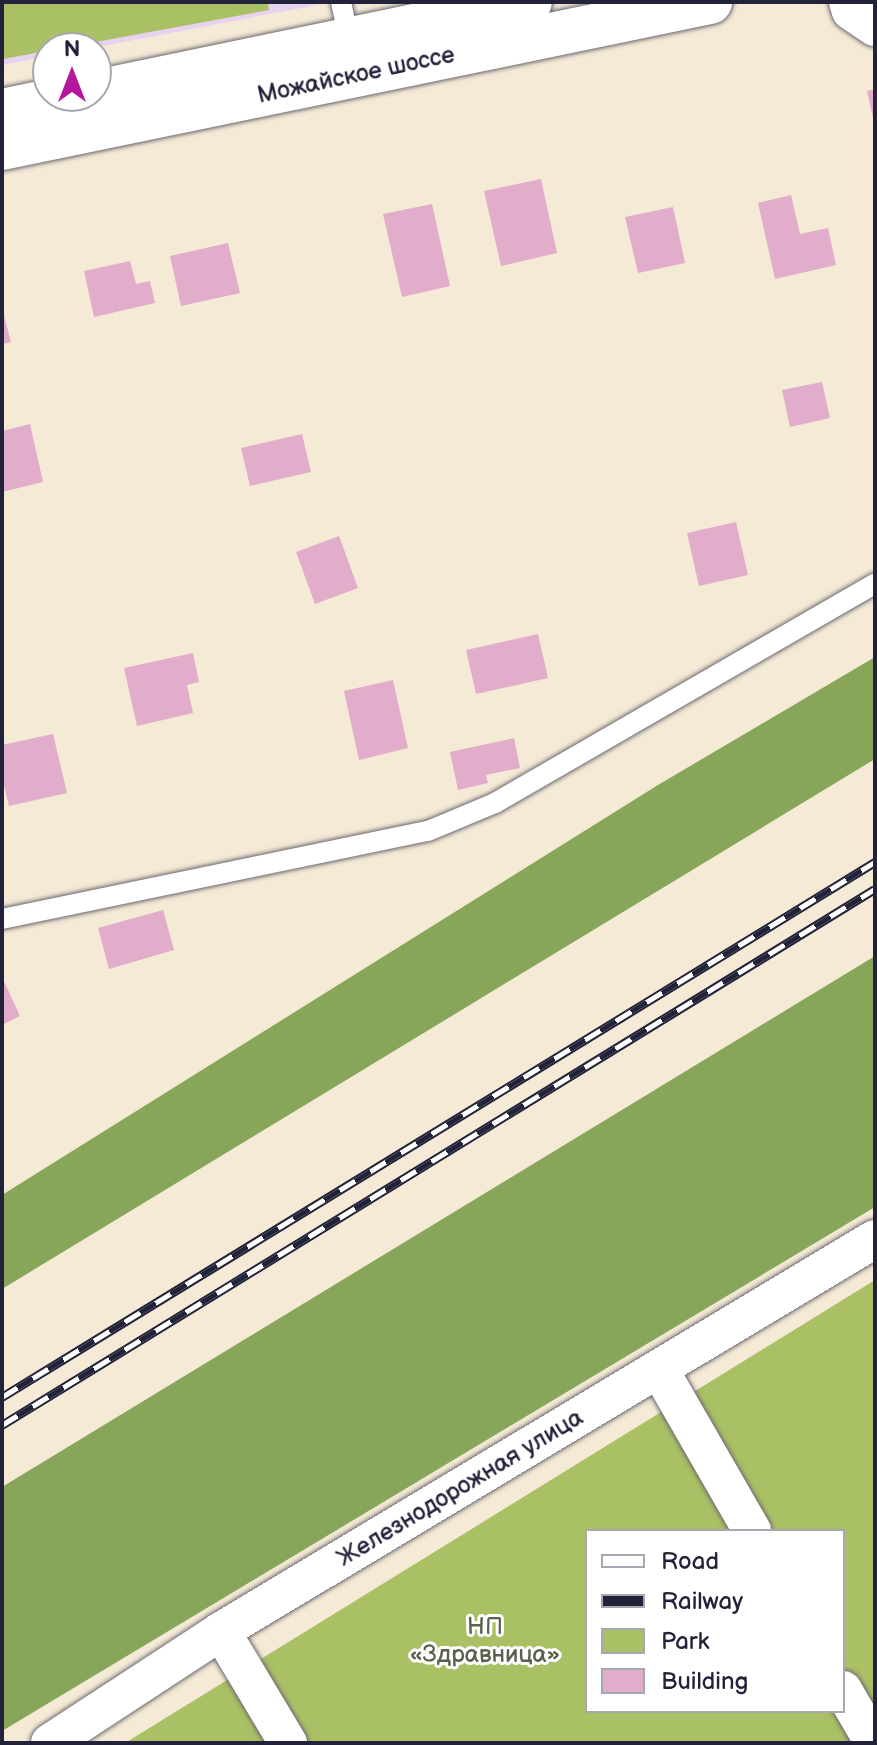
<!DOCTYPE html>
<html>
<head>
<meta charset="utf-8">
<style>
  body { margin:0 }
  #map { position:relative; width:877px; height:1745px; overflow:hidden; background:#f4ead5; font-family:"Balsamiq Sans",sans-serif }
  div>[style] { position:absolute }
  .built>* { inset:0; background:#e8d2ef }
  .green>* { inset:0; background:#aac065 }
  .forest>* { inset:0; background:#87a65a }
  .building>* { inset:0; background:#e2accb }
  .roads { filter:drop-shadow(0 0 2px #6c6871) drop-shadow(0 0 2px #6c6871) }
  .lane>* { height:20px; margin:-10px; padding:0 10px; transform-origin:10px; border-radius:10px; background:#fff }
  .street>* { height:38px; margin:-19px; padding:0 19px; transform-origin:19px; border-radius:19px; background:#fff }
  .primary>* { height:44px; margin:-22px; padding:0 22px; transform-origin:22px; border-radius:22px; background:#fff }
  .rail>* { height:9px; margin-top:-4.5px; transform-origin:0; background:repeating-linear-gradient(90deg,#fff 0 18px,#22223b 0 36px); box-sizing:border-box; border-block:2px solid #22223b }
  span { translate:-50% -50%; white-space:nowrap; text-align:center; line-height:1.15; -webkit-text-stroke:6px #fff; paint-order:stroke }
  .street-label { font-size:24px; color:#22223b }
  .park-label { font-size:24px; color:#58614c }
  .frame { position:absolute; inset:0; border:4px solid #22223b; pointer-events:none }
  .legend { position:absolute; left:585px; top:1529px; width:260px; height:184px; box-sizing:border-box; background:#fff; border:2px solid #a7a7b1; margin:0; padding:10px 14px; list-style:none; font-size:24px; color:#22223b }
  .legend li { display:flex; align-items:center; gap:16px; height:40px }
  .legend b { width:40px; border:2px solid #a7a7b1 }
  .north { position:absolute; left:32px; top:32px; width:80px; height:80px; box-sizing:border-box; background:#fff; border:2px solid #a7a7b1; border-radius:50%; rotate:0deg; font-size:22px; font-weight:700; line-height:32px; text-align:center; color:#22223b }
  .north::after { content:''; display:block; margin:auto; width:28px; height:36px; background:#b5179e; clip-path:polygon(50% 0,100% 100%,50% 72%,0 100%) }
</style>
</head>
<body>
<div id="map">
  <div class="built">
    <i style="clip-path:polygon(2px 2px,333px 2px,92px 48px,48px 48px,48px 56px,2px 65px)"></i>
  </div>
  <div class="green">
    <i style="clip-path:polygon(2px 2px,268px 2px,269px 10px,3px 59px)"></i>
    <i style="clip-path:polygon(evenodd,875px 1280px,875px 1743px,125px 1743px,875px 1280px,587px 1531px,843px 1531px,843px 1711px,587px 1711px,587px 1531px)"></i>
  </div>
  <div class="forest">
    <i style="clip-path:polygon(875px 657px,875px 759px,2px 1289px,2px 1195px,658px 785px)"></i>
    <i style="clip-path:polygon(875px 956px,875px 1207px,2px 1731px,2px 1487px)"></i>
  </div>
  <div class="building">
    <i style="clip-path:polygon(875px 89px,875px 122px,874px 122px,867px 91px)"></i>
    <i style="clip-path:polygon(541px 179px,557px 253px,501px 266px,484px 191px)"></i>
    <i style="clip-path:polygon(791px 195px,800px 234px,828px 228px,836px 265px,775px 279px,758px 203px)"></i>
    <i style="clip-path:polygon(432px 204px,450px 286px,402px 297px,383px 214px)"></i>
    <i style="clip-path:polygon(673px 207px,685px 263px,638px 273px,625px 217px)"></i>
    <i style="clip-path:polygon(228px 243px,240px 293px,181px 306px,170px 256px)"></i>
    <i style="clip-path:polygon(130px 261px,136px 284px,150px 281px,155px 303px,94px 317px,84px 271px)"></i>
    <i style="clip-path:polygon(2px 308px,11px 342px,2px 344px)"></i>
    <i style="clip-path:polygon(822px 382px,830px 418px,790px 427px,782px 390px)"></i>
    <i style="clip-path:polygon(30px 424px,43px 482px,2px 492px,2px 431px)"></i>
    <i style="clip-path:polygon(302px 434px,311px 472px,250px 486px,241px 448px)"></i>
    <i style="clip-path:polygon(736px 522px,748px 575px,699px 586px,687px 533px)"></i>
    <i style="clip-path:polygon(339px 536px,358px 588px,315px 604px,296px 552px)"></i>
    <i style="clip-path:polygon(538px 634px,548px 678px,476px 694px,466px 650px)"></i>
    <i style="clip-path:polygon(193px 653px,199px 682px,187px 685px,193px 713px,137px 726px,124px 668px)"></i>
    <i style="clip-path:polygon(393px 680px,408px 748px,359px 760px,344px 691px)"></i>
    <i style="clip-path:polygon(53px 734px,67px 793px,9px 806px,2px 777px,2px 745px)"></i>
    <i style="clip-path:polygon(514px 738px,520px 768px,486px 775px,488px 783px,458px 790px,450px 752px)"></i>
    <i style="clip-path:polygon(163px 910px,174px 950px,109px 969px,98px 928px)"></i>
    <i style="clip-path:polygon(2px 977px,20px 1016px,2px 1025px)"></i>
  </div>
  <div class="roads">
    <div class="lane">
      <i style="left:341px;top:2px;width:39px;rotate:78deg"></i>
      <i style="left:2px;top:919px;width:435px;rotate:-11.7deg"></i>
      <i style="left:428px;top:831px;width:73px;rotate:-22.7deg"></i>
      <i style="left:495px;top:803px;width:439px;rotate:-30deg"></i>
    </div>
    <div class="street">
      <i style="left:848px;top:2px;width:9px;rotate:72deg"></i>
      <i style="left:851px;top:11px;width:29px;rotate:34deg"></i>
      <i style="left:659px;top:1369px;width:187px;rotate:60.1deg"></i>
      <i style="left:221px;top:1631px;width:131px;rotate:59.1deg"></i>
      <i style="left:843px;top:1690px;width:61px;rotate:59.7deg"></i>
      <i style="left:50px;top:1743px;width:204px;rotate:-33.2deg"></i>
      <i style="left:221px;top:1631px;width:762px;rotate:-30.94deg"></i>
    </div>
    <div class="primary">
      <i style="left:96px;top:92px;width:443px;rotate:-11.7deg"></i>
      <i style="left:2px;top:111px;width:74px;rotate:-11.8deg"></i>
      <i style="left:2px;top:148px;width:723px;rotate:-11.65deg"></i>
    </div>
  </div>
  <div class="rail">
    <i style="left:2px;top:1397px;width:1024px;rotate:-31.5deg"></i>
    <i style="left:2px;top:1425px;width:1024px;rotate:-31.55deg"></i>
  </div>
  <div class="street-label">
    <span style="left:356px;top:75px;rotate:-12deg">Можайское шоссе</span>
    <span style="left:460px;top:1488px;rotate:-31deg">Железнодорожная улица</span>
  </div>
  <div class="park-label">
    <span style="left:485px;top:1641px">НП<br>«Здравница»</span>
  </div>
  <div class="frame"></div>
  <ul class="legend">
  <li><b style="height:10px;background:#fff"></b>Road</li>
  <li><b style="height:10px;background:#22223b"></b>Railway</li>
  <li><b style="height:22px;background:#aac065"></b>Park</li>
  <li><b style="height:22px;background:#e2accb"></b>Building</li>
  </ul>
  <div class="north">N</div>
</div>
</body>
</html>
